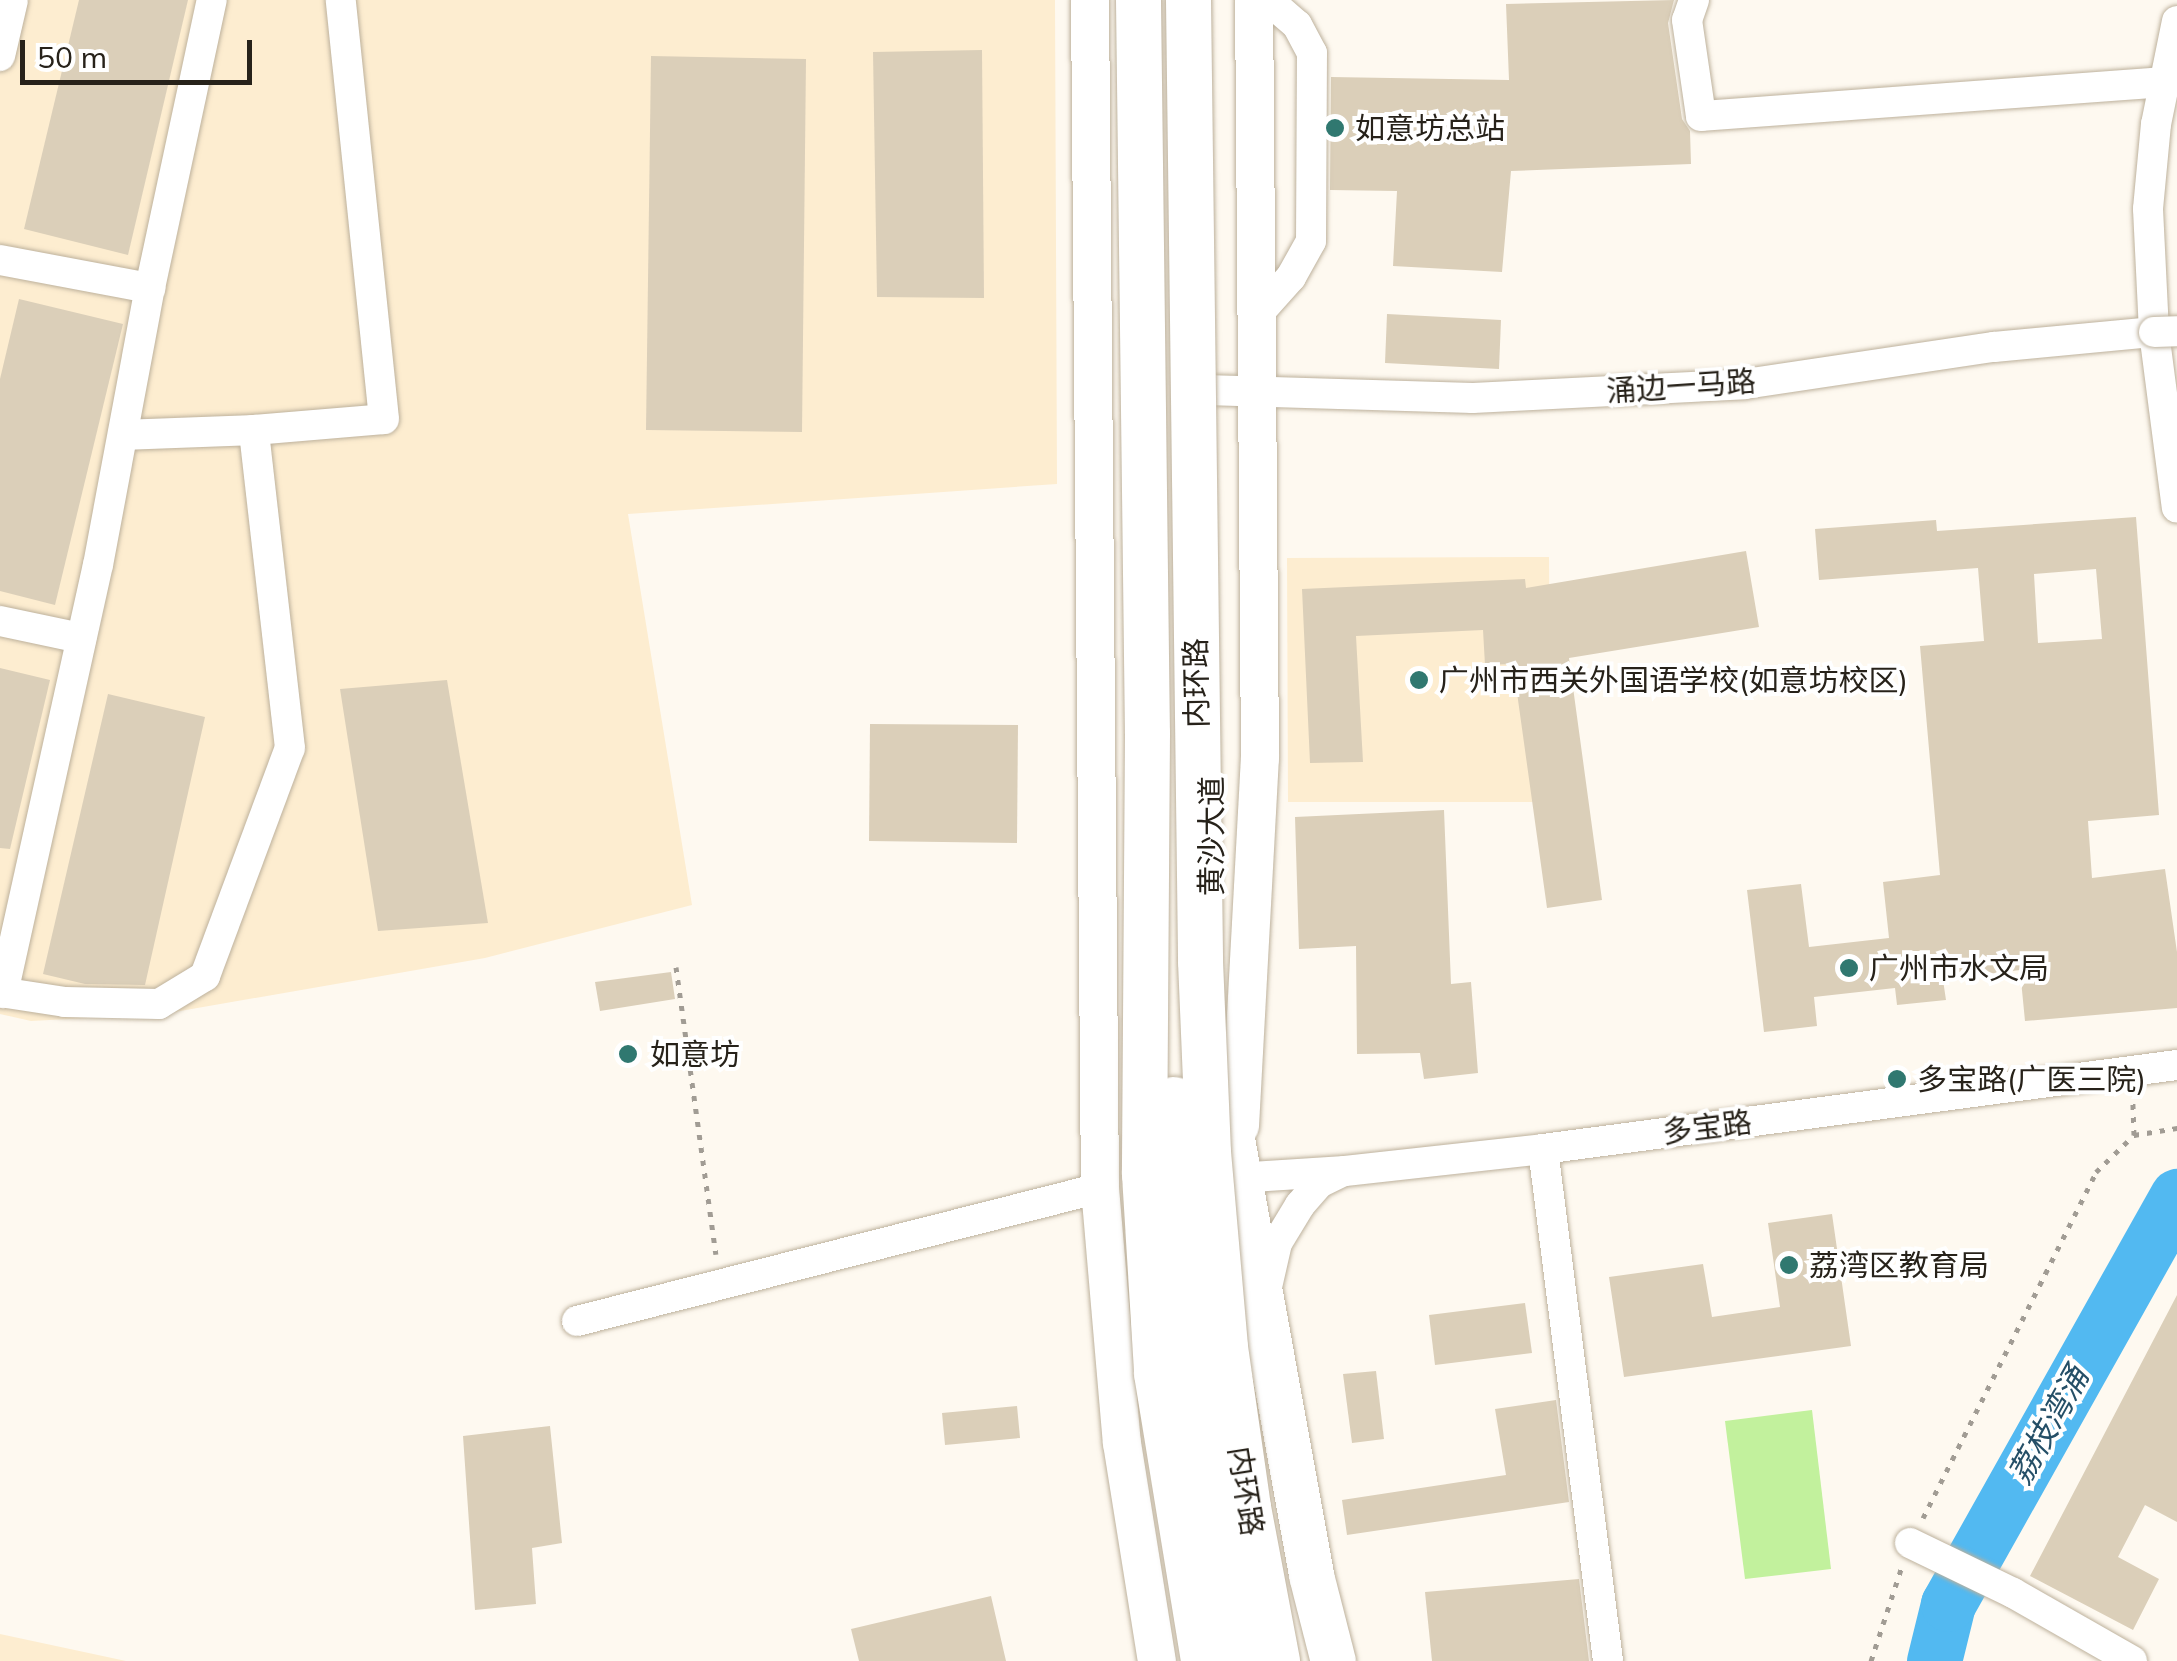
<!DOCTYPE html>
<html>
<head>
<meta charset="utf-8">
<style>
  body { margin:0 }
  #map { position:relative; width:2177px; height:1661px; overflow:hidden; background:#fef9f0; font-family:Mulish,"Noto Sans SC",sans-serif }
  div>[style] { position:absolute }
  .built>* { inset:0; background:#fdedd0 }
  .green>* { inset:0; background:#c2f19d }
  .river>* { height:55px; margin:-27.5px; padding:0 27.5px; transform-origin:27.5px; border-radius:27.5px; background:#52b9f1 }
  .building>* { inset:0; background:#dbcfb9 }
  .path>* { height:5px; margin-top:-2.5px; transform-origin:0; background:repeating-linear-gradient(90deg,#a19c94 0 5px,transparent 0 13px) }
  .roads { filter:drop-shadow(0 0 2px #bdb19c) drop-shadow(0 0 2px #bdb19c) }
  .minor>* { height:30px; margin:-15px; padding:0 15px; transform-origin:15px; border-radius:15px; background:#fff }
  .major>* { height:38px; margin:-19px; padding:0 19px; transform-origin:19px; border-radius:19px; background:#fff }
  .highway>* { height:45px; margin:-22.5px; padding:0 22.5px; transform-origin:22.5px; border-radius:22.5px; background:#fff }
  .bridges { filter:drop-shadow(0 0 2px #bdb19c) drop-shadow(0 0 2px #bdb19c) }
  .minor-bridge>* { height:30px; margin:-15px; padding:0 15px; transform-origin:15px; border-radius:15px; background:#fff }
  .highway-bridge>* { height:45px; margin:-22.5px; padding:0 22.5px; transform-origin:22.5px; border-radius:22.5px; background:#fff }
  .dots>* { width:28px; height:28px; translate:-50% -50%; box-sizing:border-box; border:5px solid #fff; border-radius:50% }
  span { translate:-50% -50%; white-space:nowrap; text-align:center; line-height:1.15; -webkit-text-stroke:8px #fff; paint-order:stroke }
  .poi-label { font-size:30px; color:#27221a }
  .left { translate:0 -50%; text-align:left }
  .street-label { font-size:30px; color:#27221a }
  .water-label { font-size:32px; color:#254f67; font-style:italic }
  .scale { position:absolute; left:20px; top:40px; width:232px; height:45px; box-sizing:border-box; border:5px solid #27221a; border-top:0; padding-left:12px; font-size:30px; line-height:35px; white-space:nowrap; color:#27221a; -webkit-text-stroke:8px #fff; paint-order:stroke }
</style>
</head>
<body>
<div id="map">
  <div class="built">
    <i style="clip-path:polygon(0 0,1055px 0,1057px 484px,628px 514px,692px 905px,485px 958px,163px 1014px,31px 1021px,0 1014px)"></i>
    <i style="clip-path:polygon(1549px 557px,1551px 802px,1288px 802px,1287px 558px)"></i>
    <i style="clip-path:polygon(0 1634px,126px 1661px,0 1661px)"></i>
  </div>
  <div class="green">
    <i style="clip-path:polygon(1812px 1410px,1831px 1569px,1745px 1579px,1725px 1421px)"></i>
  </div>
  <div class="river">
    <i style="left:1934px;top:1661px;width:59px;rotate:-76.2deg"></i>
    <i style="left:1948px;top:1604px;width:468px;rotate:-60.7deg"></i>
  </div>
  <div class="building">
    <i style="clip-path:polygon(79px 0,188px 0,128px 255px,24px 229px)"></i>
    <i style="clip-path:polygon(1674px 0,1668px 23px,1682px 119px,1690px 131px,1691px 164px,1511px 171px,1502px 272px,1393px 266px,1397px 191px,1330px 190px,1331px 77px,1509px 80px,1506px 4px)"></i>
    <i style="clip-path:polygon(982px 50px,984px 298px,877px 297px,873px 52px)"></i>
    <i style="clip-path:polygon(651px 56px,806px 59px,802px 432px,646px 430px)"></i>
    <i style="clip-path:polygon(19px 299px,123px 324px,55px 605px,0 591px,0 379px)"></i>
    <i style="clip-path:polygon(1387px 314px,1501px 320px,1499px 369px,1385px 363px)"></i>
    <i style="clip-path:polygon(evenodd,2136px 517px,2159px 815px,2088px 821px,2092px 878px,2165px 869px,2177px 952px,2177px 1008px,2025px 1021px,2020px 970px,1943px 980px,1946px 1000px,1897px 1005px,1895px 988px,1814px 997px,1817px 1026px,1764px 1032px,1747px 890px,1801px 884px,1809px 947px,1889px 938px,1883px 882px,1940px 875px,1920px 646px,1984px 641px,1978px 568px,1819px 580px,1815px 529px,1936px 520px,1937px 531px,2136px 517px,2096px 569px,2102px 639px,2038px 643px,2034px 574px,2096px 569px)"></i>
    <i style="clip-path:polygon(1746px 551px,1759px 627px,1569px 658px,1602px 900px,1547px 908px,1513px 664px,1485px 665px,1483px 630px,1356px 636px,1363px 762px,1310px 763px,1302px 589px,1525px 579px,1526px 588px)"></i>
    <i style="clip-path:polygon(0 668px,50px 680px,10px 849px,0 848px)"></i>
    <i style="clip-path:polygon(447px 680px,488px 923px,378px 931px,340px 689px)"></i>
    <i style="clip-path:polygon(108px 694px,205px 717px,145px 985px,85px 984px,43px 974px)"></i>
    <i style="clip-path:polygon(870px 724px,1018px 725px,1017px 843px,869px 841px)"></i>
    <i style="clip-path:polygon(1444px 810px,1451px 984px,1471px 982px,1478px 1073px,1424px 1079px,1420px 1053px,1357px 1054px,1356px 946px,1299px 949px,1295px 817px)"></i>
    <i style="clip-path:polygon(671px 972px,675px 999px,600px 1011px,595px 982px)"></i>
    <i style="clip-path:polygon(1832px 1214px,1851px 1346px,1624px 1377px,1609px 1277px,1703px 1264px,1712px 1317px,1780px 1307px,1768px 1223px)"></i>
    <i style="clip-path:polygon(2177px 1295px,2177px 1522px,2145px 1505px,2118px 1557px,2159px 1579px,2133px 1630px,2030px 1576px)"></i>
    <i style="clip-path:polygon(1525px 1303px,1532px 1353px,1435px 1365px,1429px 1315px)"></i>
    <i style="clip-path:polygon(1376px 1371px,1384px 1439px,1352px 1443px,1343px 1374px)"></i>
    <i style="clip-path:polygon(1556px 1400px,1569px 1502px,1347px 1535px,1342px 1500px,1506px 1475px,1495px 1409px)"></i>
    <i style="clip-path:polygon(1017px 1406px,1020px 1438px,945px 1445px,942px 1413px)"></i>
    <i style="clip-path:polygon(550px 1426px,562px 1543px,532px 1548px,536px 1604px,475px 1610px,463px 1436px)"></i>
    <i style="clip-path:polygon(1579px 1579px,1589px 1661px,1432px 1661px,1425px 1592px)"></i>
    <i style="clip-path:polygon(991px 1596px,1006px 1661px,859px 1661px,851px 1629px)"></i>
  </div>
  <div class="path">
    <i style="left:676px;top:967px;width:290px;rotate:82.1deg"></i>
    <i style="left:2134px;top:1135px;width:44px;rotate:-9.2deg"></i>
    <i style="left:1923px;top:1518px;width:387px;rotate:-63.4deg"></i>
    <i style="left:2096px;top:1172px;width:53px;rotate:-44.2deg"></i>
    <i style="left:2134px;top:1135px;width:34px;rotate:-92deg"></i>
    <i style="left:1871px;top:1661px;width:97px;rotate:-71.9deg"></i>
  </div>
  <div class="roads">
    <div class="minor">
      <i style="left:1694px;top:0;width:21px;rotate:109deg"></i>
      <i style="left:1687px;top:20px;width:97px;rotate:81.7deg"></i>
      <i style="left:1701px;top:116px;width:464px;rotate:-4.2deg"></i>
      <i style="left:2177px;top:21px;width:105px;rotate:101.5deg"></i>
      <i style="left:2156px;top:124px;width:85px;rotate:95.4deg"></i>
      <i style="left:2148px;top:209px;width:123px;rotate:87.2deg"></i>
      <i style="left:2154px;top:332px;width:177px;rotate:82.6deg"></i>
      <i style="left:0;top:56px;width:57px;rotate:-76.9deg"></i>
      <i style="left:0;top:260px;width:153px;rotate:10.6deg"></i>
      <i style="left:1257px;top:315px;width:51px;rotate:-48.2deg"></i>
      <i style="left:1291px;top:277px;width:41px;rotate:-60.9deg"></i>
      <i style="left:1311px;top:241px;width:188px;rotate:-89.7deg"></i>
      <i style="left:1312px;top:53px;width:32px;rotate:-118deg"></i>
      <i style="left:1297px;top:25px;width:38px;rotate:-139deg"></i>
      <i style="left:1205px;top:390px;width:268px;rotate:1.7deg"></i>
      <i style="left:1473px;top:398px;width:272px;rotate:-2.9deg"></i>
      <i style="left:1745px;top:384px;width:252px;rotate:-8.5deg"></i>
      <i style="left:1994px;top:347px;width:161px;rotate:-5.4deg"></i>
      <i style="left:254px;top:430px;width:130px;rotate:-4.8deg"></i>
      <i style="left:384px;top:419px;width:421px;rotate:-95.9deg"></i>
      <i style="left:0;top:621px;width:83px;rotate:11.9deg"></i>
      <i style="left:0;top:992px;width:66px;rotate:8.7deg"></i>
      <i style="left:65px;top:1002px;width:94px;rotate:1.2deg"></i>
      <i style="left:159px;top:1004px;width:54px;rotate:-31.3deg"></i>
      <i style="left:205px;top:976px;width:243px;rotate:-69.6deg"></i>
      <i style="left:290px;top:748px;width:320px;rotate:-96.5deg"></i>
      <i style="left:254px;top:430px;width:131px;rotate:177.8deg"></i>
      <i style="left:3px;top:993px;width:438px;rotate:-77.5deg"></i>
      <i style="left:98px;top:565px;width:282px;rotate:-79.4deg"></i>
      <i style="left:150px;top:288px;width:295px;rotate:-77.9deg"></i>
      <i style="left:1543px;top:1149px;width:516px;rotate:82.76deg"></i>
      <i style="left:1222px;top:1174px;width:15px;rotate:16deg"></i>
      <i style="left:1236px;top:1178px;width:109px;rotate:-3.7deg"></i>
      <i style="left:1345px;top:1171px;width:199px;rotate:-6.3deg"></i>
      <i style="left:1543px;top:1149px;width:640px;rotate:-7.55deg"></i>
      <i style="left:1267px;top:1287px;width:45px;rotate:-77.2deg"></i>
      <i style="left:1277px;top:1243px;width:44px;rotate:-58.8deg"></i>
      <i style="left:1300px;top:1205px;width:29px;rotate:-49deg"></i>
      <i style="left:1319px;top:1183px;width:25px;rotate:-26deg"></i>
      <i style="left:577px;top:1321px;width:540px;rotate:-14.27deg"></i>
      <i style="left:1910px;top:1543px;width:114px;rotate:25.9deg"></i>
      <i style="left:2013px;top:1593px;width:137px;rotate:29.7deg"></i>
    </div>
    <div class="major">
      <i style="left:1090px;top:0;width:1188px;rotate:89.52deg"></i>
      <i style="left:1100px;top:1188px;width:256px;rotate:85.1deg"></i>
      <i style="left:1122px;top:1443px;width:221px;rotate:80.9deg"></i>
      <i style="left:1240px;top:1126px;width:368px;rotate:-86.9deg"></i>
      <i style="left:1260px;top:759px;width:759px;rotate:-90.45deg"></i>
    </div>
    <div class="highway">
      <i style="left:1222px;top:1084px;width:499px;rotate:79.7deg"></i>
      <i style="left:1311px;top:1575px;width:89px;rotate:75.7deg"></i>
    </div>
  </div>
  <div class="bridges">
    <div class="minor-bridge">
      <i style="left:2154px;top:332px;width:23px;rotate:-2deg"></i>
    </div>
    <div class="highway-bridge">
      <i style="left:1138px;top:0;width:733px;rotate:89.3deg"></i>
      <i style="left:1147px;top:733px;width:441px;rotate:90.4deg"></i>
      <i style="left:1144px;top:1174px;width:199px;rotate:86.5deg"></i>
      <i style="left:1156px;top:1373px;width:292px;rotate:80.7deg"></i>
      <i style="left:1188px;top:0;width:961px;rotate:89.28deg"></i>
      <i style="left:1200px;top:961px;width:191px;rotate:87.6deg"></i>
      <i style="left:1208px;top:1152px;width:196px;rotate:85deg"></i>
      <i style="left:1225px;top:1347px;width:162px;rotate:81.8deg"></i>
      <i style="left:1248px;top:1507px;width:157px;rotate:79.3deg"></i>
      <i style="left:1174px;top:1099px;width:257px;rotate:86deg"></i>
      <i style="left:1192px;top:1355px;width:309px;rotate:81.8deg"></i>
    </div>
  </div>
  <div class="dots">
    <i style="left:1335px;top:128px;background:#307870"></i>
    <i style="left:1419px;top:680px;background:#307870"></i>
    <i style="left:1849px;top:968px;background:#307870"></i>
    <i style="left:628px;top:1054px;background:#307870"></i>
    <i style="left:1897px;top:1079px;background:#307870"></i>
    <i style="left:1789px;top:1265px;background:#307870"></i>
  </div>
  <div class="poi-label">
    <span class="left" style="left:1355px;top:128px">如意坊总站</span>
    <span class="left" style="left:1439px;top:680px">广州市西关外国语学校(如意坊校区)</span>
    <span class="left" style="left:1869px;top:968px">广州市水文局</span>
    <span class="left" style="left:650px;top:1054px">如意坊</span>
    <span class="left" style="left:1917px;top:1079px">多宝路(广医三院)</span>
    <span class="left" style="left:1809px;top:1265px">荔湾区教育局</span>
  </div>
  <div class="street-label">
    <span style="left:1681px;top:386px;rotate:-4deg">涌边一马路</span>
    <span style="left:1196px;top:683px;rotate:-91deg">内环路</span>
    <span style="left:1211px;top:836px;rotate:-90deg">黄沙大道</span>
    <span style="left:1707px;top:1127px;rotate:-7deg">多宝路</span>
    <span style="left:1246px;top:1491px;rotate:81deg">内环路</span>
  </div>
  <div class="water-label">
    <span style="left:2048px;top:1425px;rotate:-61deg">荔枝湾涌</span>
  </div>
  <div class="scale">50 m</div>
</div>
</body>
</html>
